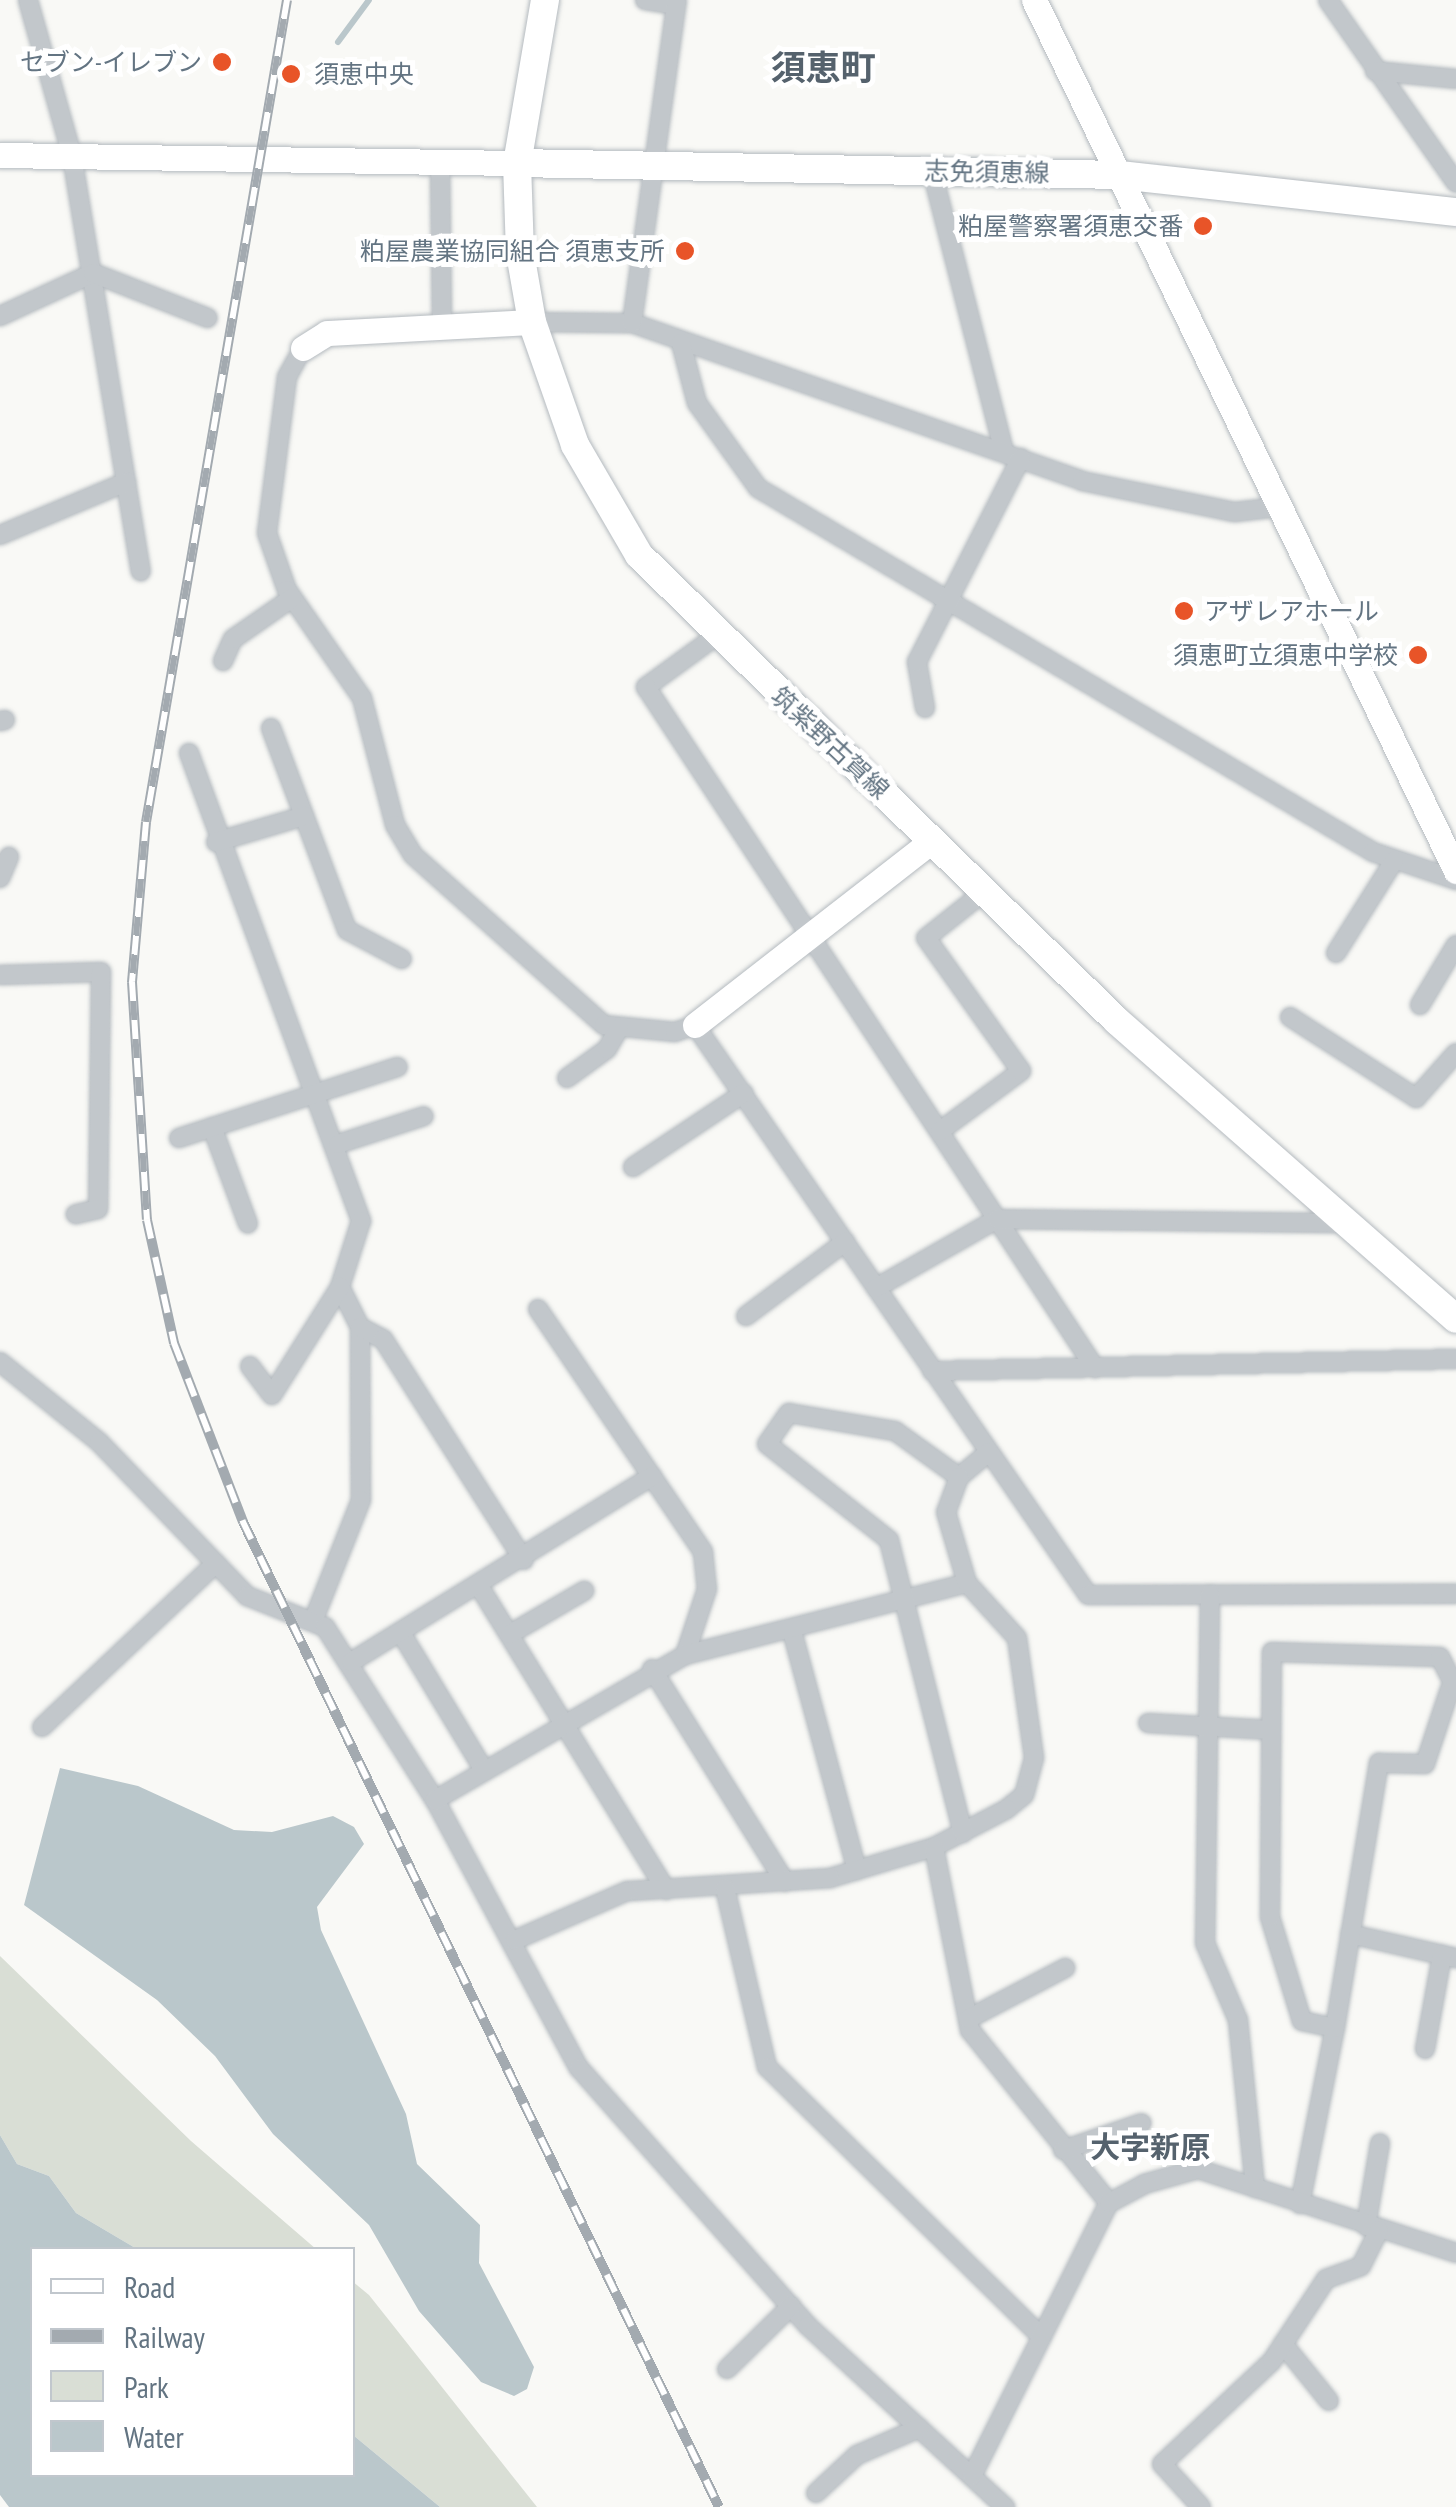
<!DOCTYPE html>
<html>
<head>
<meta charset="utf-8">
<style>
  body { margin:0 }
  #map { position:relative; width:1456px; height:2507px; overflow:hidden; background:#f9f9f6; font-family:"PT Sans Narrow","Noto Sans JP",sans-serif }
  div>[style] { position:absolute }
  .green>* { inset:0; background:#d9ded5 }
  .water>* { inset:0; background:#bac7cb }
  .stream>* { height:6px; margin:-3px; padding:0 3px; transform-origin:3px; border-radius:3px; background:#bac7cb }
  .roads { filter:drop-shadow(0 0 2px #b4babf) drop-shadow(0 0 2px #b4babf) }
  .street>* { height:18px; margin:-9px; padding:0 9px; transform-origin:9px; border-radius:9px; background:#c2c7cb }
  .secondary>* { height:25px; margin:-12.5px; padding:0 12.5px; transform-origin:12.5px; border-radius:12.5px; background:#fff }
  .primary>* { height:28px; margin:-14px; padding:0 14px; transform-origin:14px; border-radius:14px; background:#fff }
  .rail>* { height:10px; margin-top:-5px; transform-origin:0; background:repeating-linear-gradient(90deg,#fff 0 19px,#a3aab0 0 38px); box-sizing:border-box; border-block:2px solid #a3aab0 }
  .dots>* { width:28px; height:28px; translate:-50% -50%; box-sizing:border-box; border:5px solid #fff; border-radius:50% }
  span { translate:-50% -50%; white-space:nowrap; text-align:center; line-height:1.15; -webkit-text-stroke:10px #fff; paint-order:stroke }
  .poi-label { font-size:25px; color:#637482 }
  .right { translate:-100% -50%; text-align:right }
  .left { translate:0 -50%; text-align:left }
  .street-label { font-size:25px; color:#637482 }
  .quarter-label { font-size:30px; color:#55626d; font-weight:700 }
  .district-label { font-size:35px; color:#55626d; font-weight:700 }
  .legend { position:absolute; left:30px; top:2247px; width:325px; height:230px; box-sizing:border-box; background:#fff; border:2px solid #c1c7cd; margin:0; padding:12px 18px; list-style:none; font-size:30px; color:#637482 }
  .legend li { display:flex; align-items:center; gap:20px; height:50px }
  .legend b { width:50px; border:2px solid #c1c7cd }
</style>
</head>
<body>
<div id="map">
  <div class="green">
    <i style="clip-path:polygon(0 1956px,191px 2141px,316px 2249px,137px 2249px,76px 2213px,49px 2176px,17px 2164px,0 2135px)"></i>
    <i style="clip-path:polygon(352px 2281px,369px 2295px,537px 2507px,440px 2507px,353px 2435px)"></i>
  </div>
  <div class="water">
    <i style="clip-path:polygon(60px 1768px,138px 1786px,234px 1830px,272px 1832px,333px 1816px,354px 1827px,364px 1844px,317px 1907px,321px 1930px,406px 2114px,417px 2164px,480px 2225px,479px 2263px,534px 2367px,527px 2389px,514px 2396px,481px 2382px,419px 2311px,369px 2225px,273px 2134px,215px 2056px,157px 2000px,24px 1905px)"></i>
    <i style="clip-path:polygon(0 2135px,17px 2164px,49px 2176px,76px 2213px,137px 2249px,32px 2250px,32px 2474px,352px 2474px,353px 2435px,440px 2507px,9px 2507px,0 2495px)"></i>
  </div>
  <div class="stream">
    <i style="left:338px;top:42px;width:52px;rotate:-53.6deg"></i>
  </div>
  <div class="roads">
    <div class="street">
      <i style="left:28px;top:0;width:162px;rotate:74.2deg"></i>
      <i style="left:72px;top:156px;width:421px;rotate:80.6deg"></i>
      <i style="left:645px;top:0;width:31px;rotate:9deg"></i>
      <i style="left:1328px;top:0;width:223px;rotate:55deg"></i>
      <i style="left:1375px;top:71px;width:81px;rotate:5.6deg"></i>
      <i style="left:440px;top:161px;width:166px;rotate:89.3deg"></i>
      <i style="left:932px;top:171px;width:290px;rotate:75.6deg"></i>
      <i style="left:0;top:316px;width:102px;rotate:-24.8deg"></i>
      <i style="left:93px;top:273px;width:123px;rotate:21.4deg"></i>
      <i style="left:532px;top:322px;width:100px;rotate:0.6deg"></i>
      <i style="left:632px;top:323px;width:477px;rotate:19.3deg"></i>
      <i style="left:1082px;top:481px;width:156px;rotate:11.5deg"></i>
      <i style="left:1235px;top:512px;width:44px;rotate:-6.5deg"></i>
      <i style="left:632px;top:323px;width:326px;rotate:-82.1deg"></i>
      <i style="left:681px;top:343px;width:62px;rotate:75.1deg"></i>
      <i style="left:697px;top:403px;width:105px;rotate:54.3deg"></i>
      <i style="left:758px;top:488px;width:715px;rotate:30.62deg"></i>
      <i style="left:1373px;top:852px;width:88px;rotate:18.6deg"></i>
      <i style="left:303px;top:348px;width:33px;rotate:119deg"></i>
      <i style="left:287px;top:377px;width:157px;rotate:97.3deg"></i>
      <i style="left:267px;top:533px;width:60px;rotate:70.7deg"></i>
      <i style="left:287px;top:590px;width:131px;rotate:55.2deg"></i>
      <i style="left:362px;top:698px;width:131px;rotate:75.4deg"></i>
      <i style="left:395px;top:825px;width:35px;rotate:59deg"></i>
      <i style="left:413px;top:855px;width:256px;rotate:41.7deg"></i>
      <i style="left:604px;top:1025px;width:71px;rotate:5.6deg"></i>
      <i style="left:675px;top:1032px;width:21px;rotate:-19deg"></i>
      <i style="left:695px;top:1025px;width:692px;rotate:55.41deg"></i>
      <i style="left:1088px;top:1595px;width:368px;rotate:-0.2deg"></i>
      <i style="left:0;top:535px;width:137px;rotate:-22.8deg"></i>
      <i style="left:716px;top:636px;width:87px;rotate:143.9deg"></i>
      <i style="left:646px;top:687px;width:816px;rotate:56.6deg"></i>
      <i style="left:223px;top:661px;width:24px;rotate:-66deg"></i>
      <i style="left:233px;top:639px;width:72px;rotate:-34.8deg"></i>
      <i style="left:925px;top:708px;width:47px;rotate:-99.9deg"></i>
      <i style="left:917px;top:662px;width:229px;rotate:-63deg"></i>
      <i style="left:0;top:721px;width:5px;rotate:-11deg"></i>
      <i style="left:271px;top:728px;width:216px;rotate:69.4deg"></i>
      <i style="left:347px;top:930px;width:62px;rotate:27.8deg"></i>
      <i style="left:189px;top:753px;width:499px;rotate:69.8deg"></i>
      <i style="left:361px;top:1221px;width:69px;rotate:107.7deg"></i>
      <i style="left:340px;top:1287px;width:45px;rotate:63.4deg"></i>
      <i style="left:360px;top:1327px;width:173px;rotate:89.7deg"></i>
      <i style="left:361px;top:1500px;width:128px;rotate:111.6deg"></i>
      <i style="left:216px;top:842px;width:92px;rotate:-16.5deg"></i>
      <i style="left:0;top:878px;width:23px;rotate:-67deg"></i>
      <i style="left:1336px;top:953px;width:109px;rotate:-57.8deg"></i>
      <i style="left:0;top:975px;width:101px;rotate:-1.7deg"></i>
      <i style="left:101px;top:972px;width:237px;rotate:90.7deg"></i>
      <i style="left:98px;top:1209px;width:23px;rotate:167deg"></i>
      <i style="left:1420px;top:1005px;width:70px;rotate:-59deg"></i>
      <i style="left:1290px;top:1017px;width:150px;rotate:32.7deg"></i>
      <i style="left:1416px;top:1098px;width:60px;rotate:-48.4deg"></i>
      <i style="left:567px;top:1078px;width:49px;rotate:-35.9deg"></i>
      <i style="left:607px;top:1049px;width:24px;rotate:-60deg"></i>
      <i style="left:212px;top:1127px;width:103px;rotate:69.6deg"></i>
      <i style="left:940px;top:1131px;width:101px;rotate:-36.5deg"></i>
      <i style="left:1021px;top:1071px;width:163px;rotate:-125.5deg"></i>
      <i style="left:926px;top:938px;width:75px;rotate:-38.5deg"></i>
      <i style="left:179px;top:1138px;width:230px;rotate:-18deg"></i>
      <i style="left:338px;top:1144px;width:90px;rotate:-18deg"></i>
      <i style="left:633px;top:1167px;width:133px;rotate:-33.7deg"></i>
      <i style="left:876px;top:1288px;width:139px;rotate:-29.7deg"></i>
      <i style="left:997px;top:1219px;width:344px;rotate:0.7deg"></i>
      <i style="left:538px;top:1309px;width:294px;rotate:55.8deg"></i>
      <i style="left:703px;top:1552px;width:37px;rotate:84deg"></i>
      <i style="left:707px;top:1589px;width:70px;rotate:108.4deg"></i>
      <i style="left:746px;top:1316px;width:124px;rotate:-36.8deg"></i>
      <i style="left:360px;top:1327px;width:26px;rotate:28deg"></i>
      <i style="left:383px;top:1339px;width:262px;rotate:57.5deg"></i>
      <i style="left:0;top:1362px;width:127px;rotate:38.9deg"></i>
      <i style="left:99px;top:1442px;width:214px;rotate:46.1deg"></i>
      <i style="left:247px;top:1596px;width:84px;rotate:21.7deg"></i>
      <i style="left:325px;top:1627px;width:205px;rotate:57.6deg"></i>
      <i style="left:435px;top:1800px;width:304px;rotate:61.8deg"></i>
      <i style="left:579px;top:2068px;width:345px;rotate:48.4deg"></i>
      <i style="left:808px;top:2326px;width:268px;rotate:42.6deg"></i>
      <i style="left:250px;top:1366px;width:36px;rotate:53deg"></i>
      <i style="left:272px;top:1395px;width:128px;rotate:-57.8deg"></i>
      <i style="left:932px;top:1371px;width:524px;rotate:-1.31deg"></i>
      <i style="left:959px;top:1477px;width:38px;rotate:-40deg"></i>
      <i style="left:479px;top:1586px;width:357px;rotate:58.4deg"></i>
      <i style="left:1210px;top:1594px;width:349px;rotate:90.8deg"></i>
      <i style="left:1205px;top:1943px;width:84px;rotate:66.8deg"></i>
      <i style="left:1238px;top:2020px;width:169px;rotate:84.2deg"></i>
      <i style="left:792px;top:1631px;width:248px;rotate:74.8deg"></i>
      <i style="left:401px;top:1633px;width:157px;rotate:58.8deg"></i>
      <i style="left:510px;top:1634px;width:86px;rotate:-30.2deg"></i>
      <i style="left:351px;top:1662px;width:354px;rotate:-31.7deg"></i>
      <i style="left:652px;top:1669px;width:251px;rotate:58deg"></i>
      <i style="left:1148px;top:1723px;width:123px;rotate:3.3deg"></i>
      <i style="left:42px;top:1727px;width:239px;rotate:-43.3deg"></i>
      <i style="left:435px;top:1800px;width:289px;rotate:-30.1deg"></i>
      <i style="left:685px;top:1655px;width:291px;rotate:-14.3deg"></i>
      <i style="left:967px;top:1583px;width:74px;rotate:47.7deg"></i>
      <i style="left:1017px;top:1638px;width:121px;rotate:81.9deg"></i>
      <i style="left:1034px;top:1758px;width:38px;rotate:105deg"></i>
      <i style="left:1024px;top:1795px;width:22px;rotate:141deg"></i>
      <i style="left:1007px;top:1809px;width:82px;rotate:152.5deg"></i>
      <i style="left:934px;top:1847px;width:109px;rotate:163.4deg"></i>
      <i style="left:830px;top:1878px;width:203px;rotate:176.3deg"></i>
      <i style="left:627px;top:1891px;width:122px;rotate:156.4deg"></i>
      <i style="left:963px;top:1833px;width:302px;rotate:-104.2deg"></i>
      <i style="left:889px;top:1540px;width:155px;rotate:-141.8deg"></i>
      <i style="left:767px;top:1444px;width:38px;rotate:-55deg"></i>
      <i style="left:789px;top:1413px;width:108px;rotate:9.6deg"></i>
      <i style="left:895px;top:1431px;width:79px;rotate:35.7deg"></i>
      <i style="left:959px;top:1477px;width:37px;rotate:110deg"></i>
      <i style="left:946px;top:1512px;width:74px;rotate:73.5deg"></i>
      <i style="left:934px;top:1847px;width:187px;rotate:78.9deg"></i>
      <i style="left:970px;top:2030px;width:222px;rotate:51.2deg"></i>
      <i style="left:725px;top:1888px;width:184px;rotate:76.8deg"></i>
      <i style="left:767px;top:2067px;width:385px;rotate:44.5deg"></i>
      <i style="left:1350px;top:1934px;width:109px;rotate:12.8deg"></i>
      <i style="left:968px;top:2019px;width:110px;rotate:-27.7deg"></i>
      <i style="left:1335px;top:2028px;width:269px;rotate:-80.6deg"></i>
      <i style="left:1379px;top:1763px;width:46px;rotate:1.2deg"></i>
      <i style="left:1425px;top:1764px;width:79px;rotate:-71.6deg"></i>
      <i style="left:1425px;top:2049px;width:96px;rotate:-79.7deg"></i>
      <i style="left:1063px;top:2150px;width:83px;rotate:-18.9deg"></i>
      <i style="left:1300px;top:2204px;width:179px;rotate:-78.8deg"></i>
      <i style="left:1335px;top:2028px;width:34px;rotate:-168deg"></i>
      <i style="left:1302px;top:2021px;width:109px;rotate:-107.1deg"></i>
      <i style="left:1270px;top:1917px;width:265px;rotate:-89.6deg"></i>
      <i style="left:1272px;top:1652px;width:168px;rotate:1.7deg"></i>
      <i style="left:1440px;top:1657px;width:36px;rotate:63deg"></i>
      <i style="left:1366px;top:2226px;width:84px;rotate:-80.4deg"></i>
      <i style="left:1283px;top:2344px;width:73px;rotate:51.1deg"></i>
      <i style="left:727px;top:2369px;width:90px;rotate:-44.5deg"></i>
      <i style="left:972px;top:2476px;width:305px;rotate:-63.4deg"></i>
      <i style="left:1109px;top:2203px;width:40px;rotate:-28deg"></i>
      <i style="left:1144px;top:2184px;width:56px;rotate:-15.5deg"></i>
      <i style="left:1198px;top:2169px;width:271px;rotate:18deg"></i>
      <i style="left:816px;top:2493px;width:56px;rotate:-42.8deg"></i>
      <i style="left:857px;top:2455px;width:68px;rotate:-23.5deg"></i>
      <i style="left:1201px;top:2507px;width:58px;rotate:-132.2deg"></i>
      <i style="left:1162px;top:2464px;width:151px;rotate:-43.1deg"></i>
      <i style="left:1272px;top:2361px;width:98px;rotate:-56.6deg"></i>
      <i style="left:1326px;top:2279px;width:37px;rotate:-20deg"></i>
      <i style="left:1361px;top:2266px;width:40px;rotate:-63.4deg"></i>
    </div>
    <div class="secondary">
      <i style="left:1034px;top:0;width:968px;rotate:64.15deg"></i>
      <i style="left:0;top:155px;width:517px;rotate:0.89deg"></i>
      <i style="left:303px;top:348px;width:28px;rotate:-32deg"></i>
      <i style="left:327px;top:333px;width:205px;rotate:-3.1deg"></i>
      <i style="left:695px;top:1025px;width:301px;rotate:-37.9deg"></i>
    </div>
    <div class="primary">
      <i style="left:545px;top:0;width:165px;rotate:99.7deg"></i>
      <i style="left:517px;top:163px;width:90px;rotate:88.1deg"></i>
      <i style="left:520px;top:253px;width:70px;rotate:80.1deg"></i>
      <i style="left:532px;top:322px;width:130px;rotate:70.7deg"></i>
      <i style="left:575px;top:445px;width:127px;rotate:59.8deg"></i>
      <i style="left:639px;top:555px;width:668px;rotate:44.27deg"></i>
      <i style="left:1117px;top:1021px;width:451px;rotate:41.3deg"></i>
      <i style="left:517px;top:163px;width:603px;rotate:1.14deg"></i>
      <i style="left:1120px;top:175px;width:338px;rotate:6.3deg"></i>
    </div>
  </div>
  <div class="rail">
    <i style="left:287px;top:0;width:834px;rotate:99.73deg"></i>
    <i style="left:146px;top:822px;width:161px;rotate:95deg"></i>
    <i style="left:132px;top:982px;width:238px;rotate:86.4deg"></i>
    <i style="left:147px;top:1220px;width:126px;rotate:77.6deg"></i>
    <i style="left:174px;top:1343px;width:192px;rotate:68.9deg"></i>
    <i style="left:243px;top:1522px;width:1094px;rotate:64.21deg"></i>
  </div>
  <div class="dots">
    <i style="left:222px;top:62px;background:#e85428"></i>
    <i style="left:291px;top:74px;background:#e85428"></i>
    <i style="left:1203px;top:226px;background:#e85428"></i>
    <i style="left:685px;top:251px;background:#e85428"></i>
    <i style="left:1184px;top:611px;background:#e85428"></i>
    <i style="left:1418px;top:655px;background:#e85428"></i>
  </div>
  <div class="poi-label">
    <span class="right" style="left:202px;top:62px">セブン-イレブン</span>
    <span class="left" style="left:314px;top:74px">須恵中央</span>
    <span class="right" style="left:1183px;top:226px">粕屋警察署須恵交番</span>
    <span class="right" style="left:665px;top:251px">粕屋農業協同組合 須恵支所</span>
    <span class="left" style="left:1204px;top:611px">アザレアホール</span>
    <span class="right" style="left:1398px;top:655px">須恵町立須恵中学校</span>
  </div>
  <div class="street-label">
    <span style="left:987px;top:172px;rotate:1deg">志免須恵線</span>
    <span style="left:830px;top:743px;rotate:43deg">筑紫野古賀線</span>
  </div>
  <div class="quarter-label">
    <span style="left:1150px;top:2147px">大字新原</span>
  </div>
  <div class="district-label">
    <span style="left:823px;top:67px">須恵町</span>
  </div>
  <ul class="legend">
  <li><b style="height:12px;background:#fff"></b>Road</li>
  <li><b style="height:12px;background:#a3aab0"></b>Railway</li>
  <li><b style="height:28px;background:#d9ded5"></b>Park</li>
  <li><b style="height:28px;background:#bac7cb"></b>Water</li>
  </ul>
</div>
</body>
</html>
